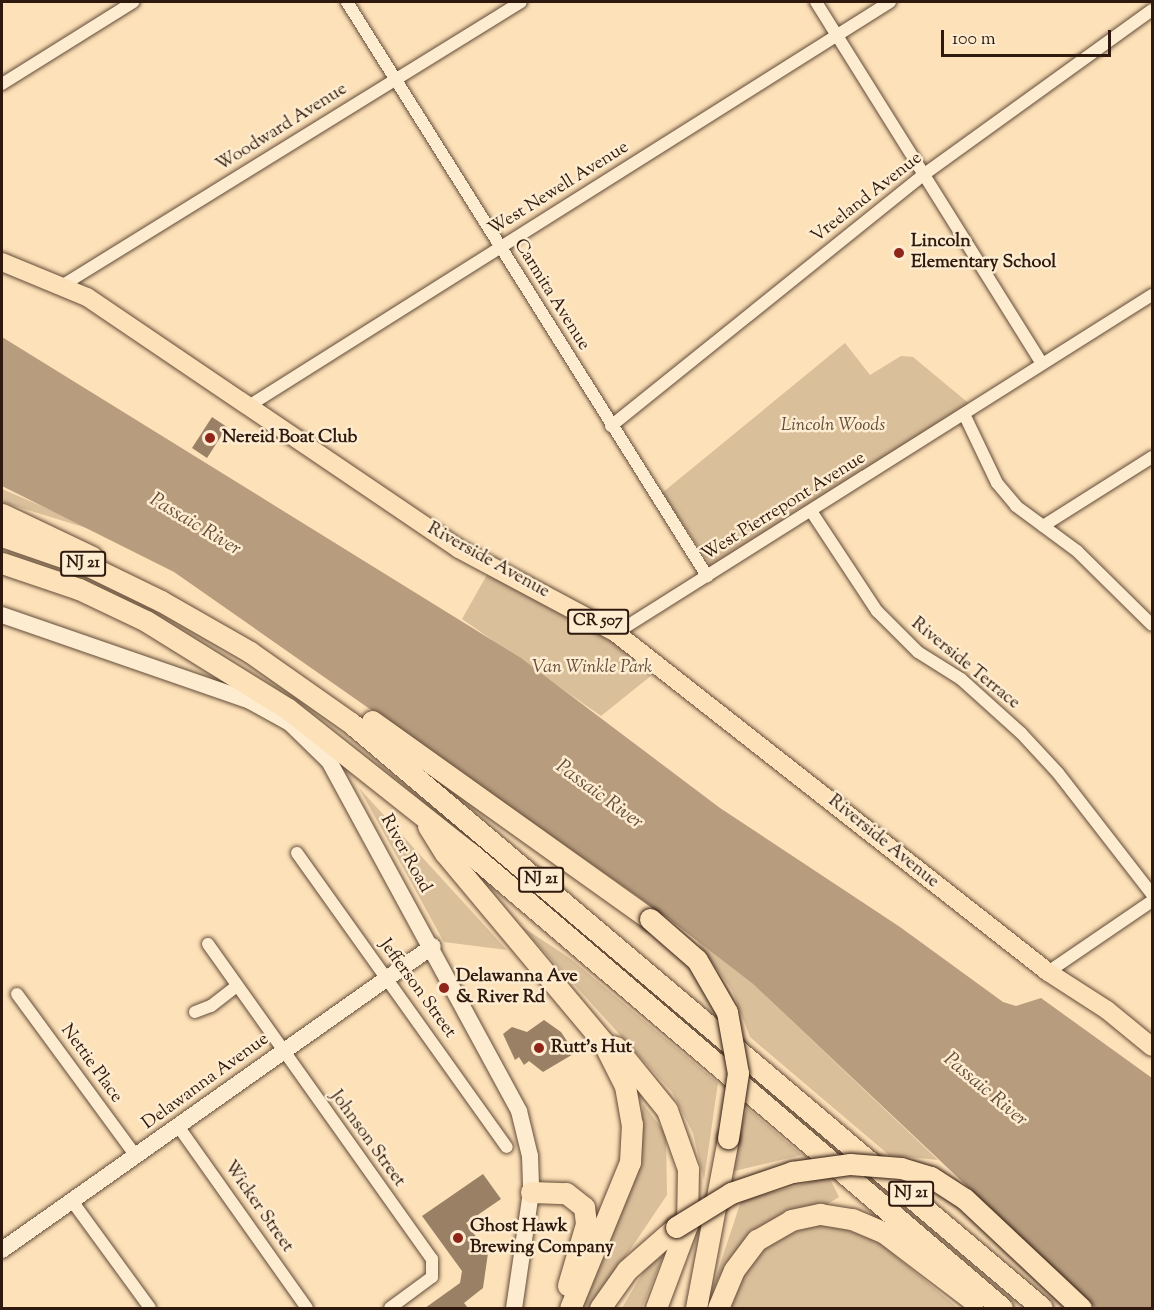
<!DOCTYPE html>
<html>
<head>
<meta charset="utf-8">
<style>
  body { margin:0 }
  #map { position:relative; width:1154px; height:1310px; overflow:hidden; background:#fde1b8; font-family:"Sorts Mill Goudy",serif }
  div>[style] { position:absolute }
  .green>* { inset:0; background:#dabf9b }
  .water>* { inset:0; background:#b79d7e }
  .building>* { inset:0; background:#9a8166 }
  .roads { filter:drop-shadow(0 0 2px #624b38) drop-shadow(0 0 2px #624b38) }
  .street>* { height:12px; margin:-6px; padding:0 6px; transform-origin:6px; border-radius:6px; background:#feecd1 }
  .secondary>* { height:16px; margin:-8px; padding:0 8px; transform-origin:8px; border-radius:8px; background:#feecd1 }
  .primary>* { height:18px; margin:-9px; padding:0 9px; transform-origin:9px; border-radius:9px; background:#fde1b8 }
  .highway>* { height:21px; margin:-10.5px; padding:0 10.5px; transform-origin:10.5px; border-radius:10.5px; background:#fde1b8 }
  .bridges { filter:drop-shadow(0 0 2px #2f190e) drop-shadow(0 0 2px #2f190e) }
  .highway-bridge>* { height:21px; margin:-10.5px; padding:0 10.5px; transform-origin:10.5px; border-radius:10.5px; background:#fde1b8 }
  .dots>* { width:16px; height:16px; translate:-50% -50%; box-sizing:border-box; border:3px solid #feecd1; border-radius:50% }
  span { translate:-50% -50%; white-space:nowrap; text-align:center; line-height:1.15; -webkit-text-stroke:5px #feecd1; paint-order:stroke }
  .shield-label span { padding:2px 4px; background:#feecd1; border:2px solid; border-radius:4px; -webkit-text-stroke-width:0 }
  .shield-label { font-size:16px; color:#2f190e; font-weight:700 }
  .street-label { font-size:18px; color:#2f190e }
  .poi-label { font-size:18px; color:#2f190e; font-weight:700 }
  .left { translate:0 -50%; text-align:left }
  .park-label { font-size:18px; color:#624b38; font-style:italic }
  .water-label { font-size:20px; color:#654e3b; font-style:italic }
  .frame { position:absolute; inset:0; border:3px solid #2f190e; pointer-events:none }
  .scale { position:absolute; left:941px; top:30px; width:170px; height:27px; box-sizing:border-box; border:3px solid #2f190e; border-top:0; padding-left:8px; font-size:18px; line-height:21px; white-space:nowrap; color:#2f190e; -webkit-text-stroke:4px #feecd1; paint-order:stroke }
</style>
</head>
<body>
<div id="map">
  <div class="green">
    <i style="clip-path:polygon(845px 343px,870px 375px,901px 356px,913px 357px,972px 406px,711px 566px,662px 493px)"></i>
    <i style="clip-path:polygon(2px 489px,109px 535px,2px 502px)"></i>
    <i style="clip-path:polygon(488px 573px,579px 619px,657px 671px,601px 716px,462px 619px)"></i>
    <i style="clip-path:polygon(359px 788px,507px 950px,444px 942px)"></i>
    <i style="clip-path:polygon(521px 926px,571px 959px,718px 1083px,704px 1180px,693px 1133px,672px 1092px)"></i>
    <i style="clip-path:polygon(695px 938px,753px 984px,938px 1160px,889px 1155px,750px 1037px,732px 990px)"></i>
    <i style="clip-path:polygon(643px 1104px,666px 1134px,667px 1195px,591px 1308px,582px 1308px,636px 1174px)"></i>
    <i style="clip-path:polygon(747px 1108px,802px 1155px,730px 1172px)"></i>
    <i style="clip-path:polygon(829px 1177px,839px 1197px,725px 1267px,711px 1292px,741px 1201px)"></i>
    <i style="clip-path:polygon(813px 1225px,836px 1226px,878px 1241px,958px 1308px,728px 1308px,740px 1277px,769px 1242px)"></i>
    <i style="clip-path:polygon(663px 1256px,642px 1308px,622px 1308px,648px 1264px)"></i>
  </div>
  <div class="water">
    <i style="clip-path:polygon(2px 337px,521px 658px,720px 808px,900px 927px,1003px 1002px,1016px 1006px,1041px 998px,1152px 1078px,1152px 1308px,1096px 1308px,753px 984px,660px 912px,174px 572px,2px 486px)"></i>
  </div>
  <div class="building">
    <i style="clip-path:polygon(212px 417px,227px 427px,207px 458px,192px 448px)"></i>
    <i style="clip-path:polygon(544px 1020px,561px 1032px,575px 1053px,543px 1072px,529px 1061px,524px 1065px,519px 1057px,515px 1060px,503px 1034px,512px 1027px,527px 1032px)"></i>
    <i style="clip-path:polygon(483px 1174px,501px 1199px,466px 1223px,488px 1253px,483px 1288px,464px 1303px,468px 1308px,425px 1308px,460px 1283px,462px 1271px,422px 1216px)"></i>
  </div>
  <div class="roads">
    <div class="street">
      <i style="left:347px;top:2px;width:678px;rotate:57.9deg"></i>
      <i style="left:816px;top:2px;width:425px;rotate:58deg"></i>
      <i style="left:2px;top:84px;width:155px;rotate:-32deg"></i>
      <i style="left:63px;top:285px;width:538px;rotate:-31.71deg"></i>
      <i style="left:247px;top:407px;width:760px;rotate:-32.21deg"></i>
      <i style="left:964px;top:414px;width:76px;rotate:64.4deg"></i>
      <i style="left:997px;top:483px;width:30px;rotate:50deg"></i>
      <i style="left:1016px;top:506px;width:76px;rotate:36.4deg"></i>
      <i style="left:1077px;top:551px;width:105px;rotate:44.6deg"></i>
      <i style="left:611px;top:426px;width:400px;rotate:-38.8deg"></i>
      <i style="left:923px;top:175px;width:282px;rotate:-35.8deg"></i>
      <i style="left:811px;top:511px;width:120px;rotate:56.6deg"></i>
      <i style="left:877px;top:611px;width:58px;rotate:45deg"></i>
      <i style="left:918px;top:652px;width:51px;rotate:32.1deg"></i>
      <i style="left:961px;top:679px;width:81px;rotate:42deg"></i>
      <i style="left:1021px;top:733px;width:54px;rotate:47.2deg"></i>
      <i style="left:1058px;top:773px;width:153px;rotate:52.2deg"></i>
      <i style="left:1043px;top:526px;width:129px;rotate:-32.3deg"></i>
      <i style="left:616px;top:633px;width:634px;rotate:-32.24deg"></i>
      <i style="left:297px;top:853px;width:361px;rotate:54.5deg"></i>
      <i style="left:208px;top:944px;width:387px;rotate:54.6deg"></i>
      <i style="left:432px;top:1259px;width:18px;rotate:90deg"></i>
      <i style="left:432px;top:1277px;width:52px;rotate:143.6deg"></i>
      <i style="left:1048px;top:972px;width:126px;rotate:-34.3deg"></i>
      <i style="left:17px;top:994px;width:201px;rotate:53.7deg"></i>
      <i style="left:195px;top:1012px;width:17px;rotate:-21deg"></i>
      <i style="left:211px;top:1006px;width:31px;rotate:-38deg"></i>
      <i style="left:178px;top:1126px;width:223px;rotate:54.7deg"></i>
      <i style="left:72px;top:1201px;width:132px;rotate:53.9deg"></i>
    </div>
    <div class="secondary">
      <i style="left:2px;top:615px;width:262px;rotate:19.1deg"></i>
      <i style="left:250px;top:701px;width:46px;rotate:28.8deg"></i>
      <i style="left:290px;top:723px;width:54px;rotate:44.3deg"></i>
      <i style="left:329px;top:761px;width:398px;rotate:61.5deg"></i>
      <i style="left:519px;top:1111px;width:46px;rotate:76.3deg"></i>
      <i style="left:530px;top:1156px;width:36px;rotate:88deg"></i>
      <i style="left:531px;top:1192px;width:117px;rotate:98.3deg"></i>
      <i style="left:2px;top:1250px;width:527px;rotate:-35.2deg"></i>
    </div>
    <div class="primary">
      <i style="left:2px;top:262px;width:92px;rotate:22.4deg"></i>
      <i style="left:87px;top:297px;width:449px;rotate:34.1deg"></i>
      <i style="left:459px;top:549px;width:178px;rotate:28.1deg"></i>
      <i style="left:616px;top:633px;width:549px;rotate:38.12deg"></i>
      <i style="left:1048px;top:972px;width:70px;rotate:32.8deg"></i>
      <i style="left:1107px;top:1010px;width:58px;rotate:39.4deg"></i>
    </div>
    <div class="highway">
      <i style="left:2px;top:514px;width:100px;rotate:25.5deg"></i>
      <i style="left:2px;top:536px;width:92px;rotate:19deg"></i>
      <i style="left:89px;top:566px;width:80px;rotate:25.9deg"></i>
      <i style="left:161px;top:601px;width:103px;rotate:29.8deg"></i>
      <i style="left:250px;top:652px;width:123px;rotate:35.1deg"></i>
      <i style="left:351px;top:723px;width:905px;rotate:40.25deg"></i>
      <i style="left:2px;top:563px;width:81px;rotate:18.7deg"></i>
      <i style="left:79px;top:589px;width:74px;rotate:25.5deg"></i>
      <i style="left:146px;top:621px;width:167px;rotate:31.8deg"></i>
      <i style="left:288px;top:709px;width:232px;rotate:38.4deg"></i>
      <i style="left:470px;top:853px;width:700px;rotate:40.54deg"></i>
      <i style="left:372px;top:721px;width:341px;rotate:35.5deg"></i>
      <i style="left:428px;top:826px;width:32px;rotate:58deg"></i>
      <i style="left:445px;top:853px;width:246px;rotate:50.1deg"></i>
      <i style="left:603px;top:1042px;width:49px;rotate:63.4deg"></i>
      <i style="left:625px;top:1086px;width:39px;rotate:80deg"></i>
      <i style="left:632px;top:1124px;width:38px;rotate:93deg"></i>
      <i style="left:630px;top:1162px;width:158px;rotate:112.3deg"></i>
      <i style="left:616px;top:1047px;width:81px;rotate:51deg"></i>
      <i style="left:667px;top:1110px;width:63px;rotate:70.4deg"></i>
      <i style="left:688px;top:1169px;width:56px;rotate:91deg"></i>
      <i style="left:687px;top:1225px;width:89px;rotate:110.5deg"></i>
      <i style="left:531px;top:1192px;width:35px;rotate:2deg"></i>
      <i style="left:566px;top:1193px;width:23px;rotate:38deg"></i>
      <i style="left:584px;top:1207px;width:17px;rotate:83deg"></i>
      <i style="left:586px;top:1224px;width:64px;rotate:106.4deg"></i>
      <i style="left:600px;top:1308px;width:47px;rotate:-54.6deg"></i>
      <i style="left:627px;top:1270px;width:65px;rotate:-41.3deg"></i>
      <i style="left:696px;top:1308px;width:173px;rotate:-79.3deg"></i>
      <i style="left:718px;top:1308px;width:41px;rotate:-67.2deg"></i>
      <i style="left:734px;top:1270px;width:38px;rotate:-53deg"></i>
      <i style="left:757px;top:1240px;width:39px;rotate:-30deg"></i>
      <i style="left:791px;top:1220px;width:30px;rotate:-12deg"></i>
      <i style="left:820px;top:1214px;width:32px;rotate:9deg"></i>
      <i style="left:852px;top:1219px;width:34px;rotate:23deg"></i>
      <i style="left:883px;top:1232px;width:114px;rotate:37.2deg"></i>
    </div>
  </div>
  <div class="bridges">
    <div class="highway-bridge">
      <i style="left:650px;top:919px;width:62px;rotate:41.1deg"></i>
      <i style="left:697px;top:960px;width:60px;rotate:60deg"></i>
      <i style="left:727px;top:1012px;width:62px;rotate:79.8deg"></i>
      <i style="left:738px;top:1073px;width:66px;rotate:98.7deg"></i>
      <i style="left:676px;top:1227px;width:65px;rotate:-31.7deg"></i>
      <i style="left:731px;top:1193px;width:65px;rotate:-19deg"></i>
      <i style="left:792px;top:1172px;width:59px;rotate:-7.9deg"></i>
      <i style="left:850px;top:1164px;width:51px;rotate:4.5deg"></i>
      <i style="left:901px;top:1168px;width:31px;rotate:17deg"></i>
      <i style="left:931px;top:1177px;width:40px;rotate:32.9deg"></i>
      <i style="left:965px;top:1199px;width:159px;rotate:43.2deg"></i>
    </div>
  </div>
  <div class="dots">
    <i style="left:899px;top:253px;background:#8f2418"></i>
    <i style="left:210px;top:438px;background:#8f2418"></i>
    <i style="left:444px;top:988px;background:#8f2418"></i>
    <i style="left:539px;top:1048px;background:#8f2418"></i>
    <i style="left:458px;top:1238px;background:#8f2418"></i>
  </div>
  <div class="shield-label">
    <span style="left:83px;top:564px">NJ 21</span>
    <span style="left:598px;top:622px">CR 507</span>
    <span style="left:541px;top:880px">NJ 21</span>
    <span style="left:911px;top:1194px">NJ 21</span>
  </div>
  <div class="street-label">
    <span style="left:282px;top:128px;rotate:-32deg">Woodward Avenue</span>
    <span style="left:559px;top:189px;rotate:-32deg">West Newell Avenue</span>
    <span style="left:867px;top:198px;rotate:-38deg">Vreeland Avenue</span>
    <span style="left:551px;top:295px;rotate:58deg">Carmita Avenue</span>
    <span style="left:784px;top:507px;rotate:-32deg">West Pierrepont Avenue</span>
    <span style="left:488px;top:561px;rotate:29deg">Riverside Avenue</span>
    <span style="left:965px;top:664px;rotate:39deg">Riverside Terrace</span>
    <span style="left:883px;top:842px;rotate:39deg">Riverside Avenue</span>
    <span style="left:405px;top:854px;rotate:61deg">River Road</span>
    <span style="left:417px;top:989px;rotate:54deg">Jefferson Street</span>
    <span style="left:91px;top:1064px;rotate:54deg">Nettie Place</span>
    <span style="left:206px;top:1082px;rotate:-36deg">Delawanna Avenue</span>
    <span style="left:367px;top:1139px;rotate:54deg">Johnson Street</span>
    <span style="left:258px;top:1207px;rotate:55deg">Wicker Street</span>
  </div>
  <div class="poi-label">
    <span class="left" style="left:911px;top:253px">Lincoln<br>Elementary School</span>
    <span class="left" style="left:222px;top:438px">Nereid Boat Club</span>
    <span class="left" style="left:456px;top:988px">Delawanna Ave<br>&amp; River Rd</span>
    <span class="left" style="left:551px;top:1048px">Rutt's Hut</span>
    <span class="left" style="left:470px;top:1238px">Ghost Hawk<br>Brewing Company</span>
  </div>
  <div class="park-label">
    <span style="left:833px;top:426px">Lincoln Woods</span>
    <span style="left:592px;top:668px">Van Winkle Park</span>
  </div>
  <div class="water-label">
    <span style="left:195px;top:525px;rotate:31deg">Passaic River</span>
    <span style="left:599px;top:795px;rotate:36deg">Passaic River</span>
    <span style="left:985px;top:1090px;rotate:40deg">Passaic River</span>
  </div>
  <div class="frame"></div>
  <div class="scale">100 m</div>
</div>
</body>
</html>
